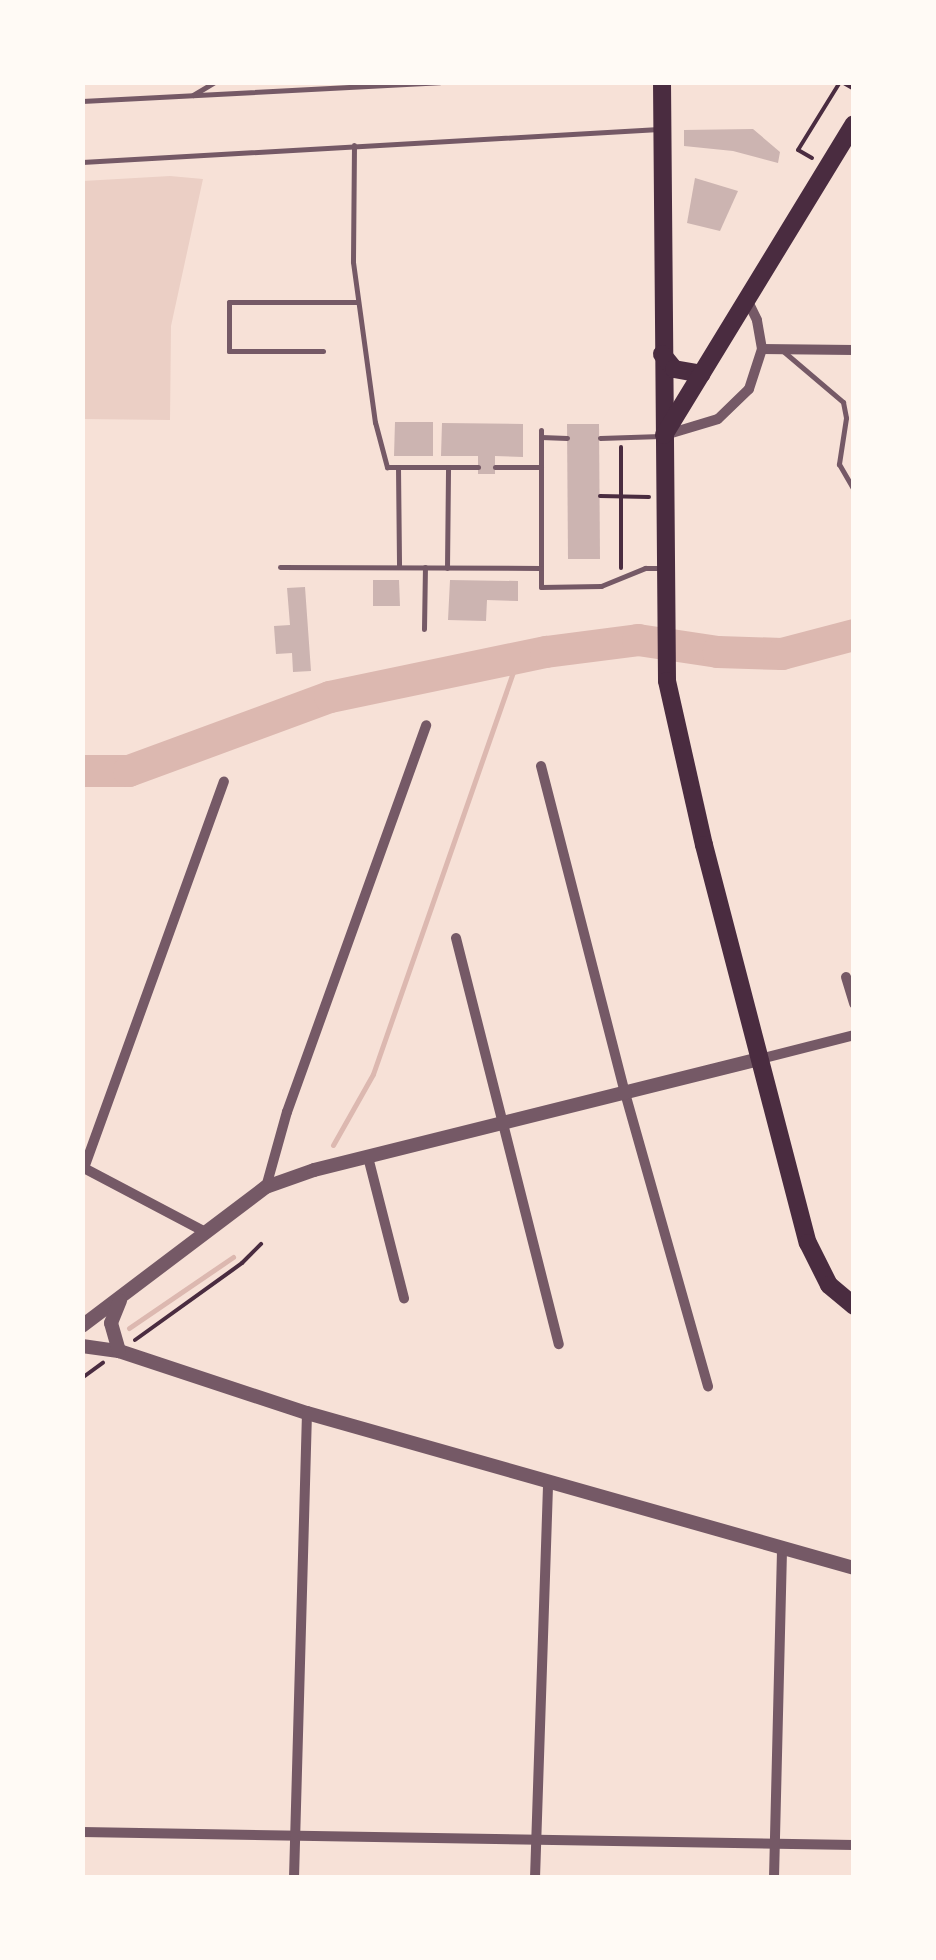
<!DOCTYPE html>
<html>
<head>
<meta charset="utf-8">
<style>
  body { margin:0 }
  #map { position:relative; width:936px; height:1960px; overflow:hidden; background:#f7e1d7; font-family:Ubuntu,sans-serif }
  div>[style] { position:absolute }
  .green>* { inset:0; background:#ebcfc5 }
  .stream>* { height:5px; margin:-2.5px; padding:0 2.5px; transform-origin:2.5px; border-radius:2.5px; background:#dcb8b0 }
  .river>* { height:32px; margin:-16px; padding:0 16px; transform-origin:16px; border-radius:16px; background:#dcb8b0 }
  .building>* { inset:0; background:#ccb4b1 }
  .path>* { height:4px; margin:-2px; padding:0 2px; transform-origin:2px; border-radius:2px; background:#4a2c40 }
  .service>* { height:5px; margin:-2.5px; padding:0 2.5px; transform-origin:2.5px; border-radius:2.5px; background:#755966 }
  .minor>* { height:10px; margin:-5px; padding:0 5px; transform-origin:5px; border-radius:5px; background:#755966 }
  .tertiary>* { height:14px; margin:-7px; padding:0 7px; transform-origin:7px; border-radius:7px; background:#755966 }
  .primary>* { height:18px; margin:-9px; padding:0 9px; transform-origin:9px; border-radius:9px; background:#4a2c40 }
  span { translate:-50% -50%; white-space:nowrap; text-align:center; line-height:1.15; -webkit-text-stroke:10px #fffaf5; paint-order:stroke }
  .frame { position:absolute; inset:0; border:85px solid #fffaf5; pointer-events:none }
</style>
</head>
<body>
<div id="map">
  <div class="green">
    <i style="clip-path:polygon(170px 176px,203px 179px,171px 326px,170px 420px,83px 419px,83px 181px)"></i>
  </div>
  <div class="stream">
    <i style="left:333px;top:1145px;width:81px;rotate:-60.6deg"></i>
    <i style="left:373px;top:1074px;width:438px;rotate:-70.8deg"></i>
    <i style="left:129px;top:1328px;width:126px;rotate:-34.3deg"></i>
  </div>
  <div class="river">
    <i style="left:82px;top:771px;width:47px"></i>
    <i style="left:129px;top:771px;width:214px;rotate:-20.2deg"></i>
    <i style="left:330px;top:697px;width:221px;rotate:-11.8deg"></i>
    <i style="left:546px;top:652px;width:93px;rotate:-7.4deg"></i>
    <i style="left:638px;top:640px;width:81px;rotate:8.5deg"></i>
    <i style="left:718px;top:652px;width:64px;rotate:1.8deg"></i>
    <i style="left:782px;top:654px;width:74px;rotate:-14.8deg"></i>
  </div>
  <div class="building">
    <i style="clip-path:polygon(753px 129px,780px 152px,778px 163px,733px 151px,684px 146px,684px 130px)"></i>
    <i style="clip-path:polygon(695px 178px,738px 191px,720px 231px,687px 223px)"></i>
    <i style="clip-path:polygon(395px 422px,433px 422px,433px 456px,394px 456px)"></i>
    <i style="clip-path:polygon(442px 423px,523px 424px,523px 457px,495px 456px,495px 474px,478px 474px,478px 456px,441px 456px)"></i>
    <i style="clip-path:polygon(567px 424px,599px 424px,600px 559px,568px 559px)"></i>
    <i style="clip-path:polygon(373px 580px,399px 580px,400px 606px,373px 606px)"></i>
    <i style="clip-path:polygon(450px 580px,518px 581px,518px 601px,487px 600px,486px 621px,448px 620px)"></i>
    <i style="clip-path:polygon(305px 587px,311px 671px,293px 672px,292px 653px,276px 654px,274px 626px,290px 625px,287px 588px)"></i>
  </div>
  <div class="path">
    <i style="left:842px;top:82px;width:14px;rotate:30deg"></i>
    <i style="left:812px;top:158px;width:16px;rotate:-150deg"></i>
    <i style="left:798px;top:150px;width:80px;rotate:-58.3deg"></i>
    <i style="left:600px;top:496px;width:49px;rotate:1.2deg"></i>
    <i style="left:621px;top:568px;width:121px;rotate:-90deg"></i>
    <i style="left:135px;top:1340px;width:132px;rotate:-35.7deg"></i>
    <i style="left:242px;top:1263px;width:27px;rotate:-45deg"></i>
    <i style="left:82px;top:1378px;width:26px;rotate:-36deg"></i>
  </div>
  <div class="service">
    <i style="left:193px;top:95px;width:26px;rotate:-31deg"></i>
    <i style="left:82px;top:101px;width:358px;rotate:-3deg"></i>
    <i style="left:354px;top:145px;width:117px;rotate:90.5deg"></i>
    <i style="left:353px;top:262px;width:162px;rotate:82.2deg"></i>
    <i style="left:375px;top:422px;width:47px;rotate:75.1deg"></i>
    <i style="left:387px;top:467px;width:91px"></i>
    <i style="left:82px;top:162px;width:578px;rotate:-3.27deg"></i>
    <i style="left:323px;top:351px;width:94px;rotate:180deg"></i>
    <i style="left:229px;top:351px;width:49px;rotate:-90deg"></i>
    <i style="left:229px;top:302px;width:129px"></i>
    <i style="left:783px;top:351px;width:79px;rotate:40.4deg"></i>
    <i style="left:843px;top:402px;width:16px;rotate:79deg"></i>
    <i style="left:846px;top:418px;width:47px;rotate:98.7deg"></i>
    <i style="left:839px;top:464px;width:30px;rotate:60deg"></i>
    <i style="left:541px;top:430px;width:157px;rotate:90deg"></i>
    <i style="left:541px;top:587px;width:60px;rotate:-1deg"></i>
    <i style="left:601px;top:586px;width:48px;rotate:-22.2deg"></i>
    <i style="left:645px;top:568px;width:16px"></i>
    <i style="left:541px;top:437px;width:26px;rotate:2deg"></i>
    <i style="left:600px;top:438px;width:61px;rotate:-1.9deg"></i>
    <i style="left:398px;top:467px;width:100px;rotate:89.4deg"></i>
    <i style="left:495px;top:467px;width:46px"></i>
    <i style="left:280px;top:567px;width:261px;rotate:0.2deg"></i>
    <i style="left:447px;top:568px;width:101px;rotate:-89.4deg"></i>
    <i style="left:424px;top:629px;width:62px;rotate:-89.1deg"></i>
  </div>
  <div class="minor">
    <i style="left:762px;top:349px;width:92px;rotate:0.6deg"></i>
    <i style="left:665px;top:435px;width:55px;rotate:-16.8deg"></i>
    <i style="left:718px;top:419px;width:43px;rotate:-44.1deg"></i>
    <i style="left:749px;top:389px;width:42px;rotate:-72deg"></i>
    <i style="left:762px;top:349px;width:29px;rotate:-100deg"></i>
    <i style="left:757px;top:320px;width:25px;rotate:-116deg"></i>
    <i style="left:541px;top:766px;width:338px;rotate:75.6deg"></i>
    <i style="left:625px;top:1093px;width:305px;rotate:74.2deg"></i>
    <i style="left:456px;top:938px;width:419px;rotate:75.8deg"></i>
    <i style="left:846px;top:977px;width:28px;rotate:73deg"></i>
    <i style="left:760px;top:1059px;width:97px;rotate:-14.3deg"></i>
    <i style="left:368px;top:1157px;width:146px;rotate:75.7deg"></i>
    <i style="left:82px;top:1167px;width:141px;rotate:27.8deg"></i>
    <i style="left:84px;top:1168px;width:411px;rotate:-70.1deg"></i>
    <i style="left:266px;top:1187px;width:78px;rotate:-74.4deg"></i>
    <i style="left:287px;top:1112px;width:411px;rotate:-70.2deg"></i>
    <i style="left:82px;top:1832px;width:772px;rotate:0.96deg"></i>
    <i style="left:294px;top:1878px;width:465px;rotate:-88.4deg"></i>
    <i style="left:535px;top:1878px;width:396px;rotate:-88.1deg"></i>
    <i style="left:774px;top:1878px;width:330px;rotate:-88.6deg"></i>
  </div>
  <div class="tertiary">
    <i style="left:82px;top:1326px;width:231px;rotate:-37.1deg"></i>
    <i style="left:266px;top:1187px;width:51px;rotate:-19.5deg"></i>
    <i style="left:314px;top:1170px;width:460px;rotate:-14deg"></i>
    <i style="left:82px;top:1346px;width:37px;rotate:8deg"></i>
    <i style="left:119px;top:1351px;width:198px;rotate:18.3deg"></i>
    <i style="left:307px;top:1413px;width:569px;rotate:15.82deg"></i>
    <i style="left:119px;top:1351px;width:29px;rotate:-106deg"></i>
    <i style="left:111px;top:1323px;width:24px;rotate:-68deg"></i>
  </div>
  <div class="primary">
    <i style="left:662px;top:82px;width:599px;rotate:89.52deg"></i>
    <i style="left:667px;top:681px;width:168px;rotate:77.3deg"></i>
    <i style="left:704px;top:845px;width:411px;rotate:75.4deg"></i>
    <i style="left:808px;top:1243px;width:47px;rotate:63.4deg"></i>
    <i style="left:829px;top:1285px;width:33px;rotate:40deg"></i>
    <i style="left:662px;top:354px;width:19px;rotate:51deg"></i>
    <i style="left:674px;top:369px;width:28px;rotate:10deg"></i>
    <i style="left:664px;top:435px;width:364px;rotate:-58.6deg"></i>
  </div>
  <div class="frame"></div>
</div>
</body>
</html>
